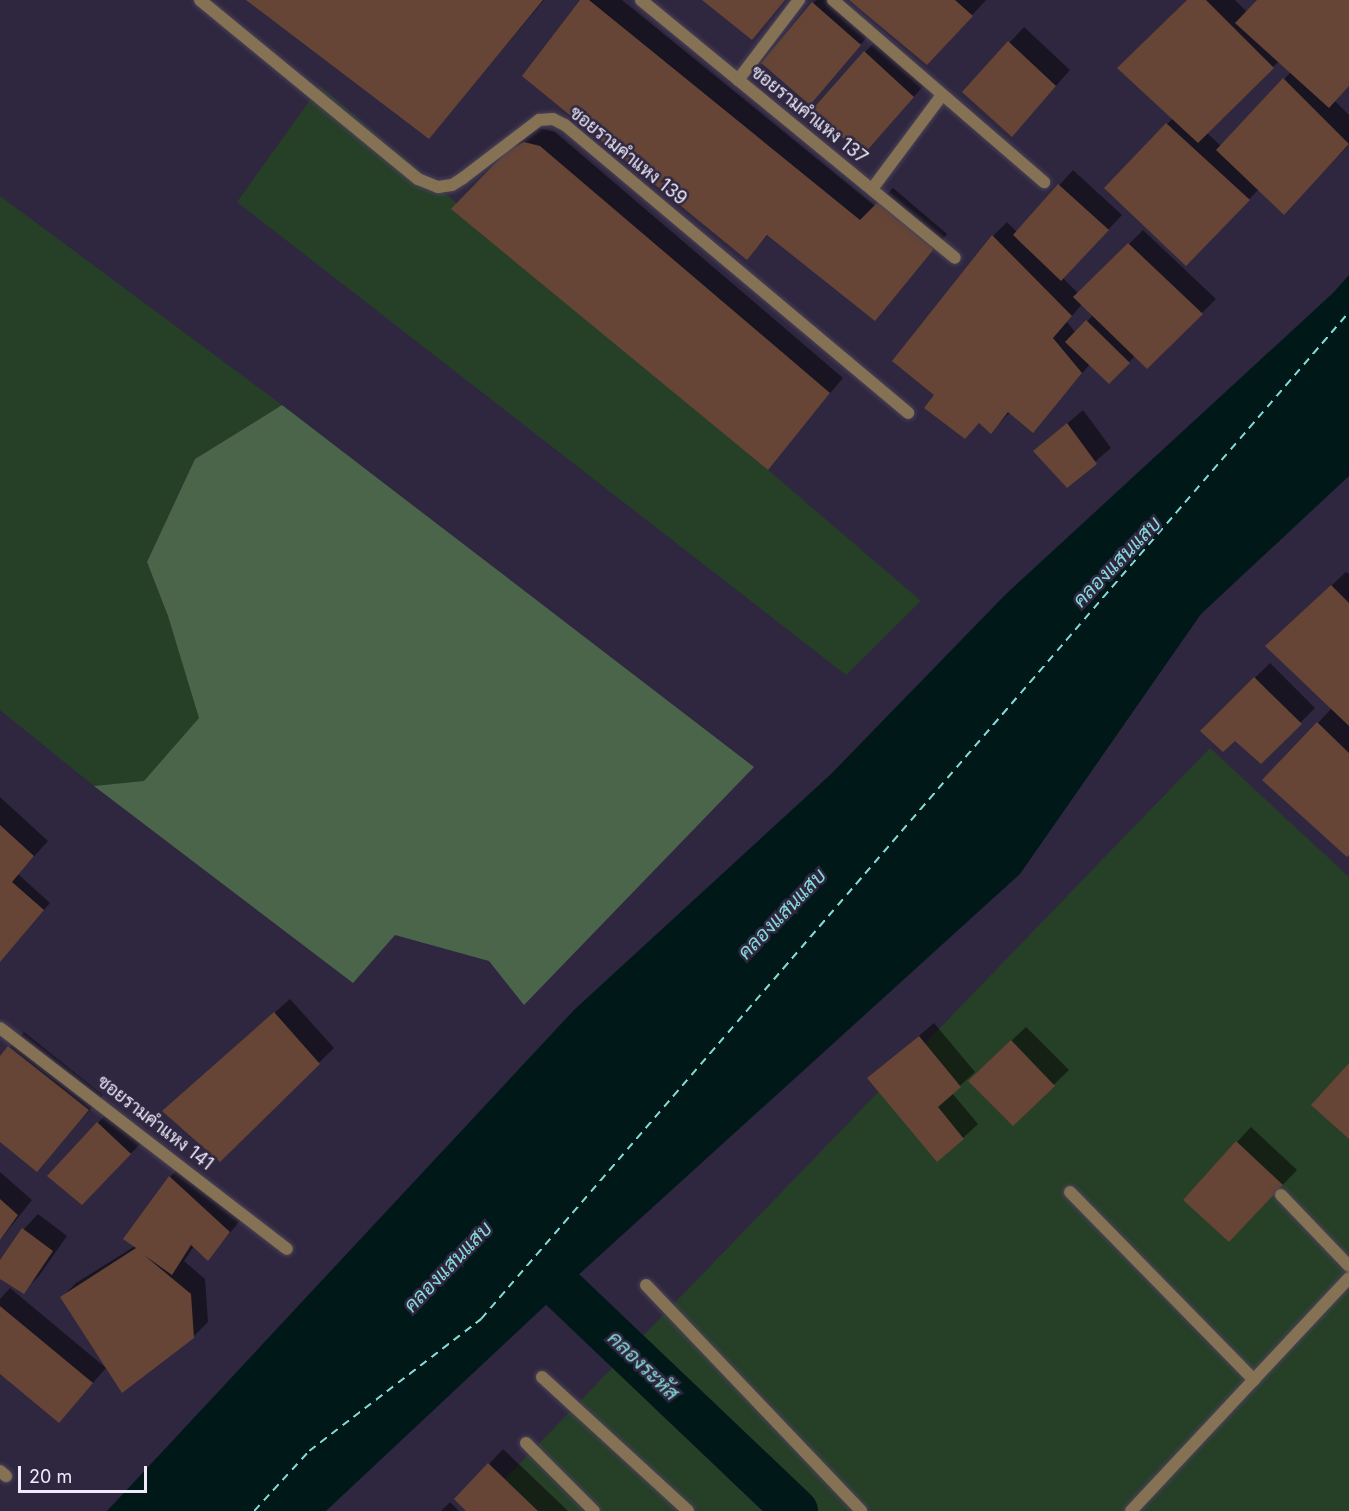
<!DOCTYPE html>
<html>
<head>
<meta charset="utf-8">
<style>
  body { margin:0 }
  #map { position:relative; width:1349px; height:1511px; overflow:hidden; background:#2f273f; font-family:Inter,Sarabun,sans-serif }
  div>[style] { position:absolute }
  .green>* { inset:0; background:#263f27 }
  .forest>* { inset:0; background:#4b654b }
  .water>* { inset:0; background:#011818 }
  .shadow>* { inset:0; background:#0007 }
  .canal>* { height:45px; margin:-22.5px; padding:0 22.5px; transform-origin:22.5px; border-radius:22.5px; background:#011818 }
  .ferry>* { height:1.5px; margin-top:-0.75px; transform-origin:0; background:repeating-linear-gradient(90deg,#86dad9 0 8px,transparent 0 14px) }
  .building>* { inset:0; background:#664536 }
  .roads { filter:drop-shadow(0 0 2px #4a4259) drop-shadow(0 0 2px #4a4259) }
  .minor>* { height:12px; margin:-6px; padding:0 6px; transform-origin:6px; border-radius:6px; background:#857153 }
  span { translate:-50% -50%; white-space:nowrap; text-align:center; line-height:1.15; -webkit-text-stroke:5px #2f273f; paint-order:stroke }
  .street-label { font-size:18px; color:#eeeafa }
  .water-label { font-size:20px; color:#86dad9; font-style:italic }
  .scale { position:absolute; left:18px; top:1466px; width:129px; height:27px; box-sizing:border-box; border:3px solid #eeeafa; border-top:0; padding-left:8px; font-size:18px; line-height:21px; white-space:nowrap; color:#eeeafa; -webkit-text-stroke:4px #2f273f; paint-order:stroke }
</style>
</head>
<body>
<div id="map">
  <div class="green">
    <i style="clip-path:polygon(320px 86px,921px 601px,846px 675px,237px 202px)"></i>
    <i style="clip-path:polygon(0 196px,282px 405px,195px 459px,147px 562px,168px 616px,200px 718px,144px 782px,94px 786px,0 710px)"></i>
    <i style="clip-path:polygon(1210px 748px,1349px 877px,1349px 1511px,474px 1511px)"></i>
  </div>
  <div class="forest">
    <i style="clip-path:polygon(282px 405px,754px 767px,524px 1005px,489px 961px,395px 935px,353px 983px,94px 786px,144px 781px,199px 718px,168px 616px,147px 562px,195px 459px)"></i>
  </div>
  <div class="water">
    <i style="clip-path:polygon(1349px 275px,1349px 476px,1201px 614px,1020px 874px,565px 1287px,326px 1511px,107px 1511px,574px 1010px,831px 774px,1006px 594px,1334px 292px)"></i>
  </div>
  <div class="shadow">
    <i style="clip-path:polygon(249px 0,544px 0,429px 137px)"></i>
    <i style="clip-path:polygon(582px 0,622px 0,875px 206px,893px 188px,947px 234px,875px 319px,769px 234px,746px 258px)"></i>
    <i style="clip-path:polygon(816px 0,841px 0,874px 29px,810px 103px,763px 62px)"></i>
    <i style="clip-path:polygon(852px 0,986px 0,942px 48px)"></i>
    <i style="clip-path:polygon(evenodd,1188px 0,1235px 0,1247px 12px,1259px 0,1349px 0,1349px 85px,1334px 100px,1349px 115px,1349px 145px,1298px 198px,1259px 189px,1186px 264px,1106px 188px,1173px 118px,1188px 0,1279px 61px,1291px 72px,1221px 146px,1207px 133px,1279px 61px)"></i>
    <i style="clip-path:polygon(1024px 27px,1070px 70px,1026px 120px,964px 92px)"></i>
    <i style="clip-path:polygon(879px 38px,928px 81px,863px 153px,865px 52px)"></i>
    <i style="clip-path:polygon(540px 128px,555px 132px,843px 378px,767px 468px,453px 209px,524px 137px)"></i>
    <i style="clip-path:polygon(evenodd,1073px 170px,1122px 215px,1063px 278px,1079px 294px,1143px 230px,1216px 299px,1147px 367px,1135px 356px,1109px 382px,1090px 364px,1033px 431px,1010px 412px,991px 432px,980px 422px,965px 437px,937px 395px,993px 236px,1007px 222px,1017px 232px,1073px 170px,1082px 304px,1093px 315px,1076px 333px,1067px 322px,1082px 304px)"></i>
    <i style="clip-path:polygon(1083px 410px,1111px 448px,1067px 486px,1035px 451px)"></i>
    <i style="clip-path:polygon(1346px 572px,1349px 574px,1349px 853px,1264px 780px,1332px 708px,1282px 632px)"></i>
    <i style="clip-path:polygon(1270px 663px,1315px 708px,1261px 762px,1235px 739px,1202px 730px)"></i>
    <i style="clip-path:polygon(0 797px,48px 841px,18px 874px,50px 903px,0 961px)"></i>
    <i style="clip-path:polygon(290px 999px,334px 1048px,220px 1160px,179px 1097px)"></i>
    <i style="clip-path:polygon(934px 1023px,975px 1072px,952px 1093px,978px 1124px,963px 1138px,869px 1078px)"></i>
    <i style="clip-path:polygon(1026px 1027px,1069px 1070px,1013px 1124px,985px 1066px)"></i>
    <i style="clip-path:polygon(24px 1032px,103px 1095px,37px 1170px,0 1140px,0 1058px)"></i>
    <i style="clip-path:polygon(112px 1108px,145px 1139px,82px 1203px,98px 1123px)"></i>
    <i style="clip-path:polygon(1251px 1127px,1297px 1170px,1244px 1225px,1237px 1142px)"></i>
    <i style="clip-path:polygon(185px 1162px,244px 1216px,208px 1259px,194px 1246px,184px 1261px,205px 1279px,208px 1322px,193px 1337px,62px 1297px,76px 1283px,135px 1246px,125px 1239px,170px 1177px)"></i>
    <i style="clip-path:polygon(0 1172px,32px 1200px,0 1240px)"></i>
    <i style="clip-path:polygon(38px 1214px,67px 1236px,38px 1277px,23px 1292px,0 1278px,0 1263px,24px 1229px)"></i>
    <i style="clip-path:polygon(10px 1288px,106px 1368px,59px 1421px,0 1372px,0 1299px)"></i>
    <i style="clip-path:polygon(503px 1449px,568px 1511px,469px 1511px,489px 1464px)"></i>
    <i style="clip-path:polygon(450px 1502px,459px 1511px,441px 1511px)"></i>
  </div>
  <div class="canal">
    <i style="left:517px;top:1246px;width:384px;rotate:43.6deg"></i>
  </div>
  <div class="ferry">
    <i style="left:254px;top:1511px;width:81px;rotate:-47.5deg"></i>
    <i style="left:309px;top:1451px;width:217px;rotate:-37.5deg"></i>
    <i style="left:481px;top:1319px;width:1329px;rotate:-49.24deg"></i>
  </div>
  <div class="building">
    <i style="clip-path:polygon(246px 0,543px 0,429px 139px)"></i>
    <i style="clip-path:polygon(580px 0,589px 0,860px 220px,878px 202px,934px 249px,875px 321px,767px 235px,747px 260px,522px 76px)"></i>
    <i style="clip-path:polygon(702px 0,785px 0,752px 40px)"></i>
    <i style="clip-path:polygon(849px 0,955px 0,973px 16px,927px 65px)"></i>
    <i style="clip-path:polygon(1187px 0,1206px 0,1274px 68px,1198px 143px,1117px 68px)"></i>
    <i style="clip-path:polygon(1257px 0,1349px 0,1349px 86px,1329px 108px,1235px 23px)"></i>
    <i style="clip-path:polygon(812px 2px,861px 45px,810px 105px,761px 63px)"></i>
    <i style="clip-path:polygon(1008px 41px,1056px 86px,1012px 137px,962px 92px)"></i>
    <i style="clip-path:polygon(864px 51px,914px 97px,863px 155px,811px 111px)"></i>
    <i style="clip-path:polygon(1283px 78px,1349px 144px,1284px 215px,1216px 150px)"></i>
    <i style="clip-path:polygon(1166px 123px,1250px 200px,1186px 266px,1104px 188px)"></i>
    <i style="clip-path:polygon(524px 142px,540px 146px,830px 393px,768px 470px,451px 209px,507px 151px)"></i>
    <i style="clip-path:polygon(1058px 184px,1109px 230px,1061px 281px,1013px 235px)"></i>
    <i style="clip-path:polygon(992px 235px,1072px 316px,1053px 338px,1082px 373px,1033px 433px,1008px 412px,991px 434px,979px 423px,965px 439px,924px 408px,934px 395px,892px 361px)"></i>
    <i style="clip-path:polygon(1128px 243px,1203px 314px,1147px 369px,1073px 297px)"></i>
    <i style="clip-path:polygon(1086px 320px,1130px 363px,1109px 384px,1065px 342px)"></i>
    <i style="clip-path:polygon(1067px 423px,1097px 464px,1067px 488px,1033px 451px)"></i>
    <i style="clip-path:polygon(1331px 585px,1349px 603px,1349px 726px,1265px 646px)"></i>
    <i style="clip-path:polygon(1254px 677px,1302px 724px,1261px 764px,1235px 741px,1223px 752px,1200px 731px)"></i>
    <i style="clip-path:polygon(1317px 722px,1349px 753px,1349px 855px,1347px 857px,1262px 780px)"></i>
    <i style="clip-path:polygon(0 825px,34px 856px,12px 882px,44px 910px,0 962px)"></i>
    <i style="clip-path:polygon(274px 1012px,320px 1064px,220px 1162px,162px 1111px)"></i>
    <i style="clip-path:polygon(919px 1036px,961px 1087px,938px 1107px,964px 1139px,937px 1162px,867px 1078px)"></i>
    <i style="clip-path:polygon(1011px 1040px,1055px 1086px,1013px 1126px,968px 1081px)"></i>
    <i style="clip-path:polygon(8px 1046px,89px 1110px,37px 1172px,0 1142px,0 1056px)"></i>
    <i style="clip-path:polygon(1349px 1063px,1349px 1139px,1311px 1105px)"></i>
    <i style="clip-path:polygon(97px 1122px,131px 1154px,82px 1205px,47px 1176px)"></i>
    <i style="clip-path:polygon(1236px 1141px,1283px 1185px,1229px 1242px,1183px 1200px)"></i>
    <i style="clip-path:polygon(169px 1176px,230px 1232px,208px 1261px,191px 1245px,172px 1275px,144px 1255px,191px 1294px,194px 1338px,122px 1393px,60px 1297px,136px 1248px,123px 1239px)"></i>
    <i style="clip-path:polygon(0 1199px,18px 1215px,0 1240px)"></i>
    <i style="clip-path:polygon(22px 1228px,53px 1251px,24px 1294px,0 1279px,0 1260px)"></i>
    <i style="clip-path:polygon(0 1306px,93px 1383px,59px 1423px,0 1374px)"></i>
    <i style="clip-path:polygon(488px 1463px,538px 1511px,466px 1511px,454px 1499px)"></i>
  </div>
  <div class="roads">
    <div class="minor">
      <i style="left:200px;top:0;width:282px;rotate:39.4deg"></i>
      <i style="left:418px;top:179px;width:22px;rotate:22deg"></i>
      <i style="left:438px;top:187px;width:14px;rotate:-8deg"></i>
      <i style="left:452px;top:185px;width:13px;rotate:-32deg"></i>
      <i style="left:463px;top:178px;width:96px;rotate:-37.3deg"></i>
      <i style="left:539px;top:120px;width:14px;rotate:-4deg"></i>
      <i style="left:553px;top:119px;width:13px;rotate:27deg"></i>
      <i style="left:565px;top:125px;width:448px;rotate:40deg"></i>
      <i style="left:641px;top:0;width:406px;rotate:39.4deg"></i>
      <i style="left:833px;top:0;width:279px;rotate:40.8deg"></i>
      <i style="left:738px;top:80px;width:101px;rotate:-52.7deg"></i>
      <i style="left:872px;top:189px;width:117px;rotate:-53.3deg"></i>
      <i style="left:0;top:1028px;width:362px;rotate:37.6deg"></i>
      <i style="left:1070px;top:1192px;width:263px;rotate:45.6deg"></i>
      <i style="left:1281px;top:1195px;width:98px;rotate:46.2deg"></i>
      <i style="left:646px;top:1285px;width:312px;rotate:46.4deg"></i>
      <i style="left:542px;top:1377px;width:198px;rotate:42.5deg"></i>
      <i style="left:526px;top:1443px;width:96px;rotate:45deg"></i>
      <i style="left:0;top:1471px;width:8px;rotate:40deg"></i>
      <i style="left:1131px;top:1511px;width:319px;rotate:-46.9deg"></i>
    </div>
  </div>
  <div class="street-label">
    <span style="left:809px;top:115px;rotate:39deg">ซอยรามคำแหง 137</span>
    <span style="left:628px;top:156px;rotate:39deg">ซอยรามคำแหง 139</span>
    <span style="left:155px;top:1123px;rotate:38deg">ซอยรามคำแหง 141</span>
  </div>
  <div class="water-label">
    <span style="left:1117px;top:562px;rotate:-46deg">คลองแสนแสบ</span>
    <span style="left:782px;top:914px;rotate:-46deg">คลองแสนแสบ</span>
    <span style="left:448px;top:1267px;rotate:-46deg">คลองแสนแสบ</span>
    <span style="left:643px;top:1366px;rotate:44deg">คลองระหัส</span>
  </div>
  <div class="scale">20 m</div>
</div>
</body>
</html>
